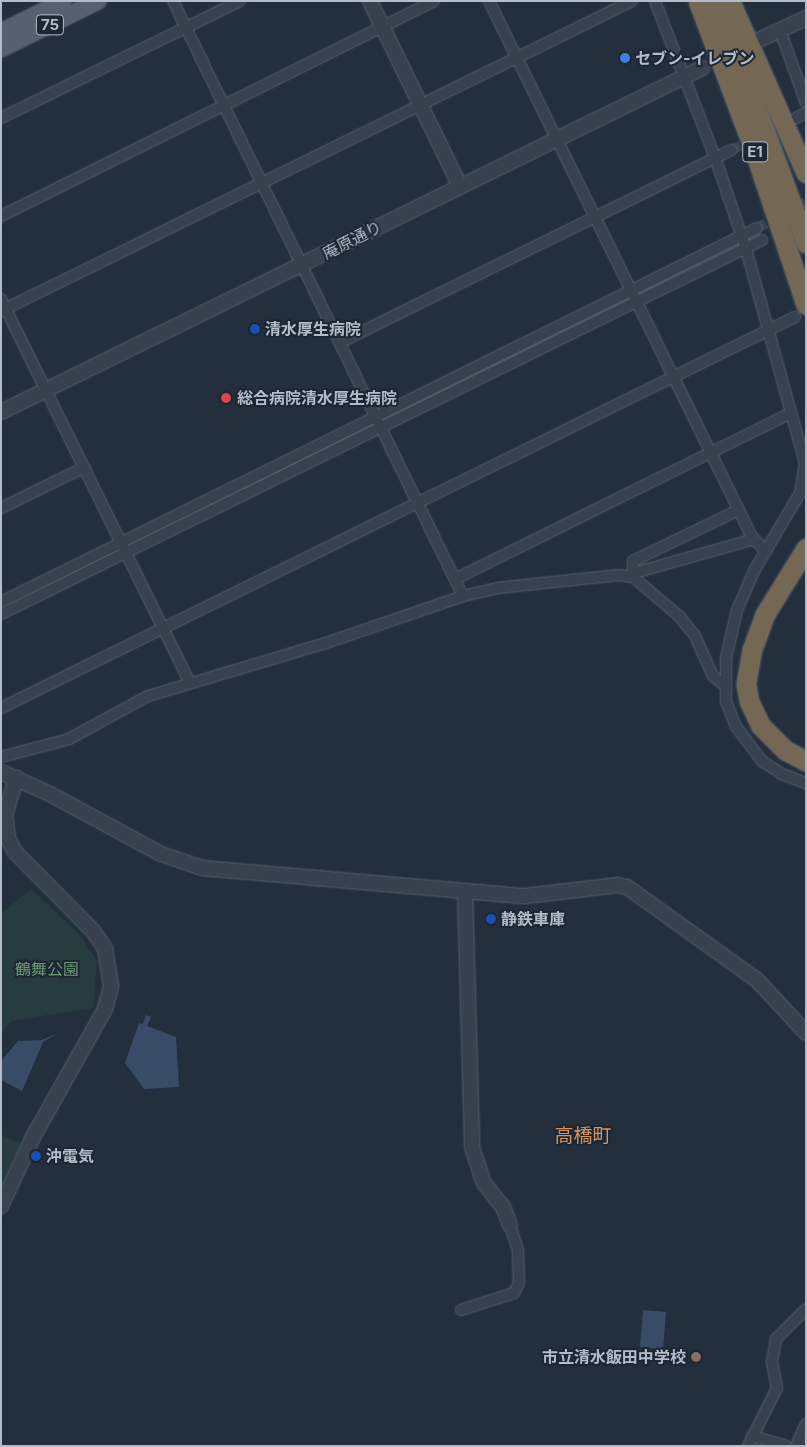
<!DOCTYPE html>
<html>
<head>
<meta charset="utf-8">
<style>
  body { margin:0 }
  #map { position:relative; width:807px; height:1447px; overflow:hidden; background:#242f3e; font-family:Inter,"Noto Sans JP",sans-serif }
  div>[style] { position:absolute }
  .green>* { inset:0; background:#263c3f }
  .water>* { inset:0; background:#394c67 }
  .stream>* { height:3px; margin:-1.5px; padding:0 1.5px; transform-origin:1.5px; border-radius:1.5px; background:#394c67 }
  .minor-tunnel>* { height:10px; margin-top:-5px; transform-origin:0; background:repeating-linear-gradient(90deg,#3a4453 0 10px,transparent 0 15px) }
  .roads { filter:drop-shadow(0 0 1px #565f6c) drop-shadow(0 0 1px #565f6c) }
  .minor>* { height:10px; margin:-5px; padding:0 5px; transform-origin:5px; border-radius:5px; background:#38414e }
  .tertiary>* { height:14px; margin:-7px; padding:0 7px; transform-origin:7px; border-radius:7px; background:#38414e }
  .primary>* { height:16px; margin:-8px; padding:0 8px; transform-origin:8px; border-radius:8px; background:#56606e }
  .motorway>* { height:19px; margin:-9.5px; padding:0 9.5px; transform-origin:9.5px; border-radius:9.5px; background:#746855 }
  .dots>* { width:14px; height:14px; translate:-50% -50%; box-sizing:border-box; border:2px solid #1d2633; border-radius:50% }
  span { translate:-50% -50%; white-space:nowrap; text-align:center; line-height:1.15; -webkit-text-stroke:4px #1d2633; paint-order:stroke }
  .shield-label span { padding:1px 4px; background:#1d2633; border:1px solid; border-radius:4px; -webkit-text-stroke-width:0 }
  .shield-label { font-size:15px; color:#b4bcc9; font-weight:700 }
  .poi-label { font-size:16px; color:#b4bcc9; font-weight:700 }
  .left { translate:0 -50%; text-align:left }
  .right { translate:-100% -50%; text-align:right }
  .street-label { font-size:16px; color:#b4bcc9 }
  .park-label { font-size:16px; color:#6b9a76 }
  .quarter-label { font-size:19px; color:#d59563 }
  .frame { position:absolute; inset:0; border:2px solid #b4bcc9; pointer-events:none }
</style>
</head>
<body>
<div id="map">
  <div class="green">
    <i style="clip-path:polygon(31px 889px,80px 935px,97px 961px,93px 1008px,11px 1021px,1px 1032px,1px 914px)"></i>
    <i style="clip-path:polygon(1px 1135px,21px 1143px,1px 1185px)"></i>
  </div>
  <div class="water">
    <i style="clip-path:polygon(146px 1015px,151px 1017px,147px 1026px,176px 1037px,179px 1087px,144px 1089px,125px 1063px,139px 1023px,143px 1024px)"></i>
    <i style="clip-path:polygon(58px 1033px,43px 1042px,22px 1091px,1px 1080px,1px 1061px,18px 1041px,42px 1040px)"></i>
    <i style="clip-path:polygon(643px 1310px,666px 1312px,663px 1349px,640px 1347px)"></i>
  </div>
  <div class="stream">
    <i style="left:199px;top:509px;width:623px;rotate:-26.11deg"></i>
  </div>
  <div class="minor-tunnel">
    <i style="left:731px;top:150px;width:24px;rotate:-24deg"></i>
    <i style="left:757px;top:228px;width:55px;rotate:-28deg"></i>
  </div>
  <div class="roads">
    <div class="minor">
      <i style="left:173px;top:1px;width:662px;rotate:64.02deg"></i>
      <i style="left:489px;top:1px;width:597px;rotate:63.86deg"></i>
      <i style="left:752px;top:537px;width:20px;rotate:45deg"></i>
      <i style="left:655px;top:1px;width:167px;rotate:69deg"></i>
      <i style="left:715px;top:157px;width:97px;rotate:71.4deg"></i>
      <i style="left:746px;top:249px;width:222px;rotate:74.6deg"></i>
      <i style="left:805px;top:463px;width:30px;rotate:99deg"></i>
      <i style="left:800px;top:493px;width:88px;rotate:120.6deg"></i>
      <i style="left:755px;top:569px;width:45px;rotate:113.7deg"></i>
      <i style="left:737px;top:610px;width:49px;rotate:102.9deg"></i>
      <i style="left:726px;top:658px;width:43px;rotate:90deg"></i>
      <i style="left:726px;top:701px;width:26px;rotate:69deg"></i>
      <i style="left:735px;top:725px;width:45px;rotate:53.1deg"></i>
      <i style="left:762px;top:761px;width:24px;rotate:33deg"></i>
      <i style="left:782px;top:774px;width:26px;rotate:21deg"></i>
      <i style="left:780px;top:30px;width:77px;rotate:70.4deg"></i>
      <i style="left:1px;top:118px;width:266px;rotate:-26.1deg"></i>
      <i style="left:796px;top:118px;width:11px;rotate:-27deg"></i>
      <i style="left:1px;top:216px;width:483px;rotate:-26.4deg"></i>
      <i style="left:1px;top:299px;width:428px;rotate:63.8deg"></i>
      <i style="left:1px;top:311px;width:703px;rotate:-26.16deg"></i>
      <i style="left:341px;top:342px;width:435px;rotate:-26.2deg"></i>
      <i style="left:1px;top:508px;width:93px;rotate:-26deg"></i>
      <i style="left:634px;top:573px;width:125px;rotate:-15.8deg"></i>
      <i style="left:633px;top:577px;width:16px;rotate:-90deg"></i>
      <i style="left:633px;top:561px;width:117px;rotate:-25.9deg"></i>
      <i style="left:455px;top:579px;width:375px;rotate:-26.3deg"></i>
      <i style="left:1px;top:602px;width:843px;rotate:-26.32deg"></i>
      <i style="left:1px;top:614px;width:848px;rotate:-26.17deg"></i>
      <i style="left:1px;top:708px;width:885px;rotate:-26.22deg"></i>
      <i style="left:1px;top:757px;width:70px;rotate:-14.8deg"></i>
      <i style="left:69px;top:739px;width:90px;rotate:-28.6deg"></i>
      <i style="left:148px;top:696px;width:186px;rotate:-16.6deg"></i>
      <i style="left:326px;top:643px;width:145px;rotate:-18.9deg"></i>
      <i style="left:463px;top:596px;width:35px;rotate:-13deg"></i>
      <i style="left:497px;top:588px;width:123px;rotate:-6.1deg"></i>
      <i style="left:619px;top:575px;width:14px;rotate:8deg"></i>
      <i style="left:633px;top:577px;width:60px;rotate:40.3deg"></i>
      <i style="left:679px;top:616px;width:26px;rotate:51deg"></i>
      <i style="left:695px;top:636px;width:44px;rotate:65.8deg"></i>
      <i style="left:713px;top:676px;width:16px;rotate:40deg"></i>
      <i style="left:461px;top:1310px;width:56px;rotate:-17.8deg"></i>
      <i style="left:514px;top:1293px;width:11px;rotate:-63deg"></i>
      <i style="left:519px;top:1283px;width:33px;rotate:-92deg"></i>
      <i style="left:518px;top:1250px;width:26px;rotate:-108deg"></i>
      <i style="left:752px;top:1436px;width:35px;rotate:16deg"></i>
      <i style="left:748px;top:1446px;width:65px;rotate:-63.4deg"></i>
      <i style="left:777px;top:1388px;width:26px;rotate:-101deg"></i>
      <i style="left:772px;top:1362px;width:23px;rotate:-80deg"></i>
      <i style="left:776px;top:1339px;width:42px;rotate:-45deg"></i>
      <i style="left:796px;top:1446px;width:24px;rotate:-66deg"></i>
    </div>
    <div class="tertiary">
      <i style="left:370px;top:1px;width:206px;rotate:64.1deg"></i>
      <i style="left:761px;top:39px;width:50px;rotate:-25deg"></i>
      <i style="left:1px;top:412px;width:781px;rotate:-26.14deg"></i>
      <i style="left:1px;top:772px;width:54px;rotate:24.2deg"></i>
      <i style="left:50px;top:794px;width:126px;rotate:28.4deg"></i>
      <i style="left:161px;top:854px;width:43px;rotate:18.9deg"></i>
      <i style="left:202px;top:868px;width:324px;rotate:5deg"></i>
      <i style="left:525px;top:896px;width:94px;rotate:-6.7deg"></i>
      <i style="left:618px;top:885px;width:9px;rotate:13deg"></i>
      <i style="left:627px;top:887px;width:160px;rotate:35.6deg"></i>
      <i style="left:757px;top:980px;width:72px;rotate:47.2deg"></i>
      <i style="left:465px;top:891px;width:256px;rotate:88.4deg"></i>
      <i style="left:472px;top:1147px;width:38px;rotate:72deg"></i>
      <i style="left:484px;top:1183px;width:31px;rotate:52deg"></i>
      <i style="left:503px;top:1207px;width:19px;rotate:69deg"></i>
      <i style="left:1px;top:1206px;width:76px;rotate:-65.1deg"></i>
      <i style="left:33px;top:1137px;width:147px;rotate:-60.6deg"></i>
      <i style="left:105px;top:1009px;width:24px;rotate:-75deg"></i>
      <i style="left:111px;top:986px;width:38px;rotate:-99deg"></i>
      <i style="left:105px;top:948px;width:19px;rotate:-125deg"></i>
      <i style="left:94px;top:932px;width:112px;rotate:-134.6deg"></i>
      <i style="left:15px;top:852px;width:16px;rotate:-117deg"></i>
      <i style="left:8px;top:838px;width:23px;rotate:-97deg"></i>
      <i style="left:5px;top:815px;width:39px;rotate:-73deg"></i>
    </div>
    <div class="primary">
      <i style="left:1px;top:32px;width:69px;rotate:-26.6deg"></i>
      <i style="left:1px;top:49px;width:108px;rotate:-26.3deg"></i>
    </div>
    <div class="motorway">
      <i style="left:698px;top:1px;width:159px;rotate:69.4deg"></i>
      <i style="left:754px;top:150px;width:163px;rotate:71.5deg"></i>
      <i style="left:717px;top:1px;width:258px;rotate:69.8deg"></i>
      <i style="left:730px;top:1px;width:188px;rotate:66.2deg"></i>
      <i style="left:806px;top:548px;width:78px;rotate:121.8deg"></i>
      <i style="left:765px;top:614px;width:37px;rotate:110deg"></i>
      <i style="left:752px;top:649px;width:36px;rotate:100deg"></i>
      <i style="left:746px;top:684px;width:17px;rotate:80deg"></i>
      <i style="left:749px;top:701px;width:26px;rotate:65deg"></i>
      <i style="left:760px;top:725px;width:35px;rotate:45deg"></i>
      <i style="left:785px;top:750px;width:24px;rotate:28deg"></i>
    </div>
  </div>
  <div class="dots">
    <i style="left:625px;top:58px;background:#3f7fe0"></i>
    <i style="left:255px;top:329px;background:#1a4fb4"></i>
    <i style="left:226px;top:398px;background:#e0444e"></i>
    <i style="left:491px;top:919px;background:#1a4fb4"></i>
    <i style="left:36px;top:1156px;background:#1a4fb4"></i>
    <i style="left:696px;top:1357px;background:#8d6e63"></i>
  </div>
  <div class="shield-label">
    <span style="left:50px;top:25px">75</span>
    <span style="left:755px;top:152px">E1</span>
  </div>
  <div class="poi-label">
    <span class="left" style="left:635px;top:58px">セブン-イレブン</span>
    <span class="left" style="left:265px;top:329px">清水厚生病院</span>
    <span class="left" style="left:237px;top:398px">総合病院清水厚生病院</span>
    <span class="left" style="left:501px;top:919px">静鉄車庫</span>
    <span class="left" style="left:46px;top:1156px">沖電気</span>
    <span class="right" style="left:686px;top:1357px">市立清水飯田中学校</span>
  </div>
  <div class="street-label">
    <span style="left:352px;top:240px;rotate:-27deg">庵原通り</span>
  </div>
  <div class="park-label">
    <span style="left:47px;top:969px">鶴舞公園</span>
  </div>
  <div class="quarter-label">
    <span style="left:583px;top:1136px">高橋町</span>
  </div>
  <div class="frame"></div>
</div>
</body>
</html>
